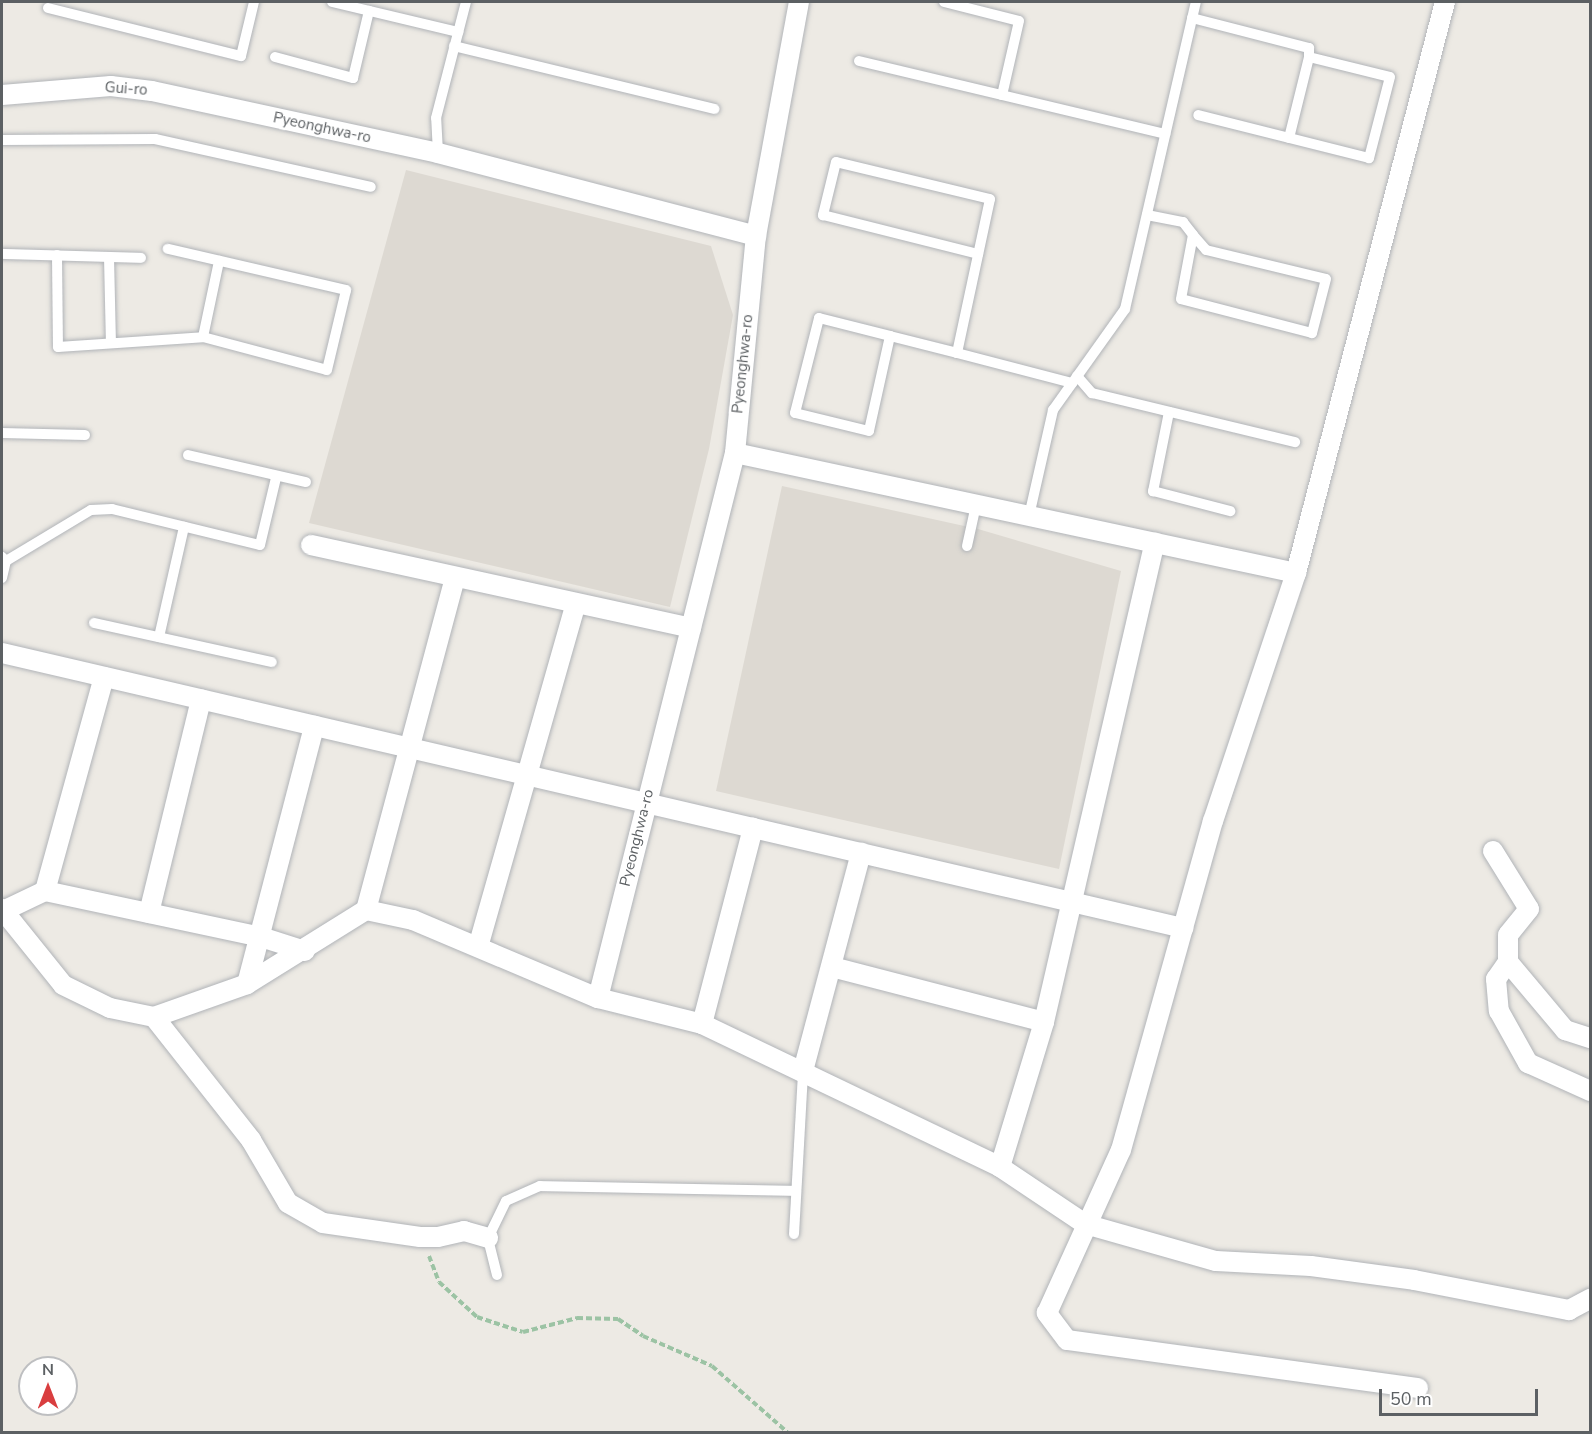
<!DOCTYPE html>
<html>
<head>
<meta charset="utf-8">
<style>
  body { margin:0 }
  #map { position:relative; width:1592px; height:1434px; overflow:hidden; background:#edeae4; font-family:"Nunito Sans",sans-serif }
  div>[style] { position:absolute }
  .education>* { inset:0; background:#ddd9d2 }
  .path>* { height:4px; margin-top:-2px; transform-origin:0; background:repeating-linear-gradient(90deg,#9cc3a4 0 6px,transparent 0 9px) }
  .roads { filter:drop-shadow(0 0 2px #b1b4b8) drop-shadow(0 0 2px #b1b4b8) }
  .lane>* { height:10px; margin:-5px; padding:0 5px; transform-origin:5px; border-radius:5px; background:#fff }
  .street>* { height:20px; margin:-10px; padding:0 10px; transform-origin:10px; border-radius:10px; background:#fff }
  span { translate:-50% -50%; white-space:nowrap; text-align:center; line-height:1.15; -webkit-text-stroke:4.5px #fff; paint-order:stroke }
  .street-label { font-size:15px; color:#5c6063 }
  .frame { position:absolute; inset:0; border:3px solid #5c6063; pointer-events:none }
  .north { position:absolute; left:18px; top:1356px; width:60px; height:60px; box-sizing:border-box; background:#fff; border:2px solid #bebfc1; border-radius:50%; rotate:0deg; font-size:16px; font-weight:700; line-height:24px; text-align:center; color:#5c6063 }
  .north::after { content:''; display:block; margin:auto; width:21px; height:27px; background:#d93e3f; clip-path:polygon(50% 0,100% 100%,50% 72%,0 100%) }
  .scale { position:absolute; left:1379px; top:1389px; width:159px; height:27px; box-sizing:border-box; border:3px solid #5c6063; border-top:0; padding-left:8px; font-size:18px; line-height:21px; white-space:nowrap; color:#5c6063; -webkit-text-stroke:4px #fff; paint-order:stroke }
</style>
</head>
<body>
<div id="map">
  <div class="education">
    <i style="clip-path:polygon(406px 170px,711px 246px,733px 315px,709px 449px,670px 607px,309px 523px)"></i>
    <i style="clip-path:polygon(782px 486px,978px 529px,1121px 571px,1059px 869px,716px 791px)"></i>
  </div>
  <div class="path">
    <i style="left:429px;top:1256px;width:28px;rotate:69deg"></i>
    <i style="left:439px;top:1282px;width:52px;rotate:42.6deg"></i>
    <i style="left:477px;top:1317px;width:48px;rotate:18.1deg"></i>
    <i style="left:523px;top:1332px;width:56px;rotate:-14.5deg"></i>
    <i style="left:577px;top:1318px;width:41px;rotate:1.4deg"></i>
    <i style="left:618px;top:1319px;width:30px;rotate:34deg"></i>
    <i style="left:643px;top:1336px;width:75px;rotate:23.5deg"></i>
    <i style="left:712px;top:1366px;width:100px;rotate:41.3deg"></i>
  </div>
  <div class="roads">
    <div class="lane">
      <i style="left:332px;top:2px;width:130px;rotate:13.4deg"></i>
      <i style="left:944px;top:2px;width:77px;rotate:14.2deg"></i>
      <i style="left:1019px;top:21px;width:76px;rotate:102.9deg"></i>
      <i style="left:48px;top:8px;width:199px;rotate:14deg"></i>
      <i style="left:241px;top:56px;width:56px;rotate:-76.5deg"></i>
      <i style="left:1192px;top:18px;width:121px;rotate:14.4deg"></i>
      <i style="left:1309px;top:48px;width:9px;rotate:90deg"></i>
      <i style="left:1309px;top:57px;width:83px;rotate:13.9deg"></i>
      <i style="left:1390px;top:77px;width:84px;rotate:104.5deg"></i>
      <i style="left:1369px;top:158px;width:176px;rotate:-165.9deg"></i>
      <i style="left:454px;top:46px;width:268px;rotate:13.6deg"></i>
      <i style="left:275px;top:57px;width:81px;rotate:15.1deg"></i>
      <i style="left:353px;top:78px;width:69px;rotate:-76.6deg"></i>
      <i style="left:859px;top:61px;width:315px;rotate:13.4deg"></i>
      <i style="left:1289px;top:138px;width:83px;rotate:-76.1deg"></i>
      <i style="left:2px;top:140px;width:153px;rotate:-0.4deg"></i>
      <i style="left:155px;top:139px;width:221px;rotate:12.5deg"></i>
      <i style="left:438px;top:153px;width:35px;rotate:-93deg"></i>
      <i style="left:436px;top:118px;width:120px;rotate:-75.5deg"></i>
      <i style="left:1147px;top:215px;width:37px;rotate:11deg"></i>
      <i style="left:1183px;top:222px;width:16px;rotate:52deg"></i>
      <i style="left:1193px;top:235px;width:20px;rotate:49deg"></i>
      <i style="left:1206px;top:250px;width:123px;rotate:13.6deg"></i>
      <i style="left:1326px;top:279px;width:56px;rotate:104.5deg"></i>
      <i style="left:1312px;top:333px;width:135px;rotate:-165.5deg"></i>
      <i style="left:1181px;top:299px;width:65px;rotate:-79.4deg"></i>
      <i style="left:2px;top:254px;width:139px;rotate:1.6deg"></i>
      <i style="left:57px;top:255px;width:92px;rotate:89.4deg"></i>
      <i style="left:58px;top:347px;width:145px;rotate:-3.9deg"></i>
      <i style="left:203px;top:337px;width:128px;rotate:14.9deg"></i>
      <i style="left:327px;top:370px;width:82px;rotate:-76.6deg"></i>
      <i style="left:346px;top:290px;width:183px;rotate:-167deg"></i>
      <i style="left:109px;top:257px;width:86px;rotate:88.7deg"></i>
      <i style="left:890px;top:336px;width:97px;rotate:102.5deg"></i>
      <i style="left:869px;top:431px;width:76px;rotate:-166.3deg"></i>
      <i style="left:795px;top:413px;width:98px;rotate:-75.8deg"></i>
      <i style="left:819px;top:318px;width:73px;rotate:14.2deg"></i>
      <i style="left:890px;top:336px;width:69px;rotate:14.2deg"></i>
      <i style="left:957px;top:353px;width:119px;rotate:14.6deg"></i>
      <i style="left:203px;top:337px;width:78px;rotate:-78.1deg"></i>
      <i style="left:957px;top:353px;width:157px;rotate:-77.9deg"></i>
      <i style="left:990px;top:199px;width:158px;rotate:-166.5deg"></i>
      <i style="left:836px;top:162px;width:55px;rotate:103.8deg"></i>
      <i style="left:823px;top:215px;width:160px;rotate:14.1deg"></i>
      <i style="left:1077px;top:376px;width:23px;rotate:49deg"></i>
      <i style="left:1092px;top:393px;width:209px;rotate:13.6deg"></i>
      <i style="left:1169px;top:412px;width:81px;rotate:101.4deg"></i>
      <i style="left:1153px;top:491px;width:80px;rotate:14.6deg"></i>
      <i style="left:2px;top:433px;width:83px;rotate:1.4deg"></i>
      <i style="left:188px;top:455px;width:121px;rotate:12.9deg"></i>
      <i style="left:1029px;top:516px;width:109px;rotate:-77.2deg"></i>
      <i style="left:1053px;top:410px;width:124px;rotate:-54.5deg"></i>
      <i style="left:1125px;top:309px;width:315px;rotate:-77deg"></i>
      <i style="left:967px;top:546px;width:42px;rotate:-77.6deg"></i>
      <i style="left:6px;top:561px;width:99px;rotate:-31deg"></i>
      <i style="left:91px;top:510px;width:21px;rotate:-3deg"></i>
      <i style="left:112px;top:509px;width:152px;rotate:13.7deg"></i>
      <i style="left:260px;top:545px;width:69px;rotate:-76.6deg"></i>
      <i style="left:2px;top:578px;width:17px;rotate:-77deg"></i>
      <i style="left:6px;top:561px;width:6px;rotate:-135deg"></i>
      <i style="left:94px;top:623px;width:182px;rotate:12.4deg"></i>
      <i style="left:159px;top:637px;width:113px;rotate:-77.2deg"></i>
      <i style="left:794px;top:1234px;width:163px;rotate:-86.8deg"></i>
      <i style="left:497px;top:1275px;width:38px;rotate:-104deg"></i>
      <i style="left:488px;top:1238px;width:41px;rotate:-64.1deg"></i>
      <i style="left:506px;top:1201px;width:37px;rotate:-24deg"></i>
      <i style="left:540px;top:1186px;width:256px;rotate:1.1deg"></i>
    </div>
    <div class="street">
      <i style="left:2px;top:95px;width:109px;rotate:-4.7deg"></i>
      <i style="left:111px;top:86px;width:41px;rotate:7deg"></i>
      <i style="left:152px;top:91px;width:293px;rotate:12.2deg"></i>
      <i style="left:438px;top:153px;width:329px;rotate:14.6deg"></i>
      <i style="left:735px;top:453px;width:574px;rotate:12.07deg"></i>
      <i style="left:311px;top:545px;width:389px;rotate:12.3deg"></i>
      <i style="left:2px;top:653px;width:1213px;rotate:13.11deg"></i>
      <i style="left:1493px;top:851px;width:68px;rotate:58.2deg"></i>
      <i style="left:1529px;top:909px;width:33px;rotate:129deg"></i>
      <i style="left:1508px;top:935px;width:27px;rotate:90deg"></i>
      <i style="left:1508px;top:962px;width:21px;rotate:125deg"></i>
      <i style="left:1496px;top:979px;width:32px;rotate:85deg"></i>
      <i style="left:1499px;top:1011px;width:60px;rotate:60.9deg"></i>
      <i style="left:1528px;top:1063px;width:68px;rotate:24.3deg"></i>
      <i style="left:45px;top:891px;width:222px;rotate:-74.6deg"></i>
      <i style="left:2px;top:909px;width:97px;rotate:51.2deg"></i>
      <i style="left:63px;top:985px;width:52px;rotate:26.1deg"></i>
      <i style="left:110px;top:1008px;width:45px;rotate:11.6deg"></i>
      <i style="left:154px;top:1017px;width:99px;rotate:-19.5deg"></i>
      <i style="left:247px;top:984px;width:140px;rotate:-31.9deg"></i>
      <i style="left:366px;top:910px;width:48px;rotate:12deg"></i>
      <i style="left:413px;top:920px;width:201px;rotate:22.9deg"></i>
      <i style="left:598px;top:998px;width:107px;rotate:14deg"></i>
      <i style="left:702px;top:1024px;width:331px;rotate:25.6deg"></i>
      <i style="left:1000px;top:1167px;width:102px;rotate:33.8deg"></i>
      <i style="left:1085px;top:1224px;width:136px;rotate:15.8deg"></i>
      <i style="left:1216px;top:1261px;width:95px;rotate:3deg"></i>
      <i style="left:1311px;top:1266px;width:104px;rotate:7.7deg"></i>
      <i style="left:1414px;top:1280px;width:158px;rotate:11deg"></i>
      <i style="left:1569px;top:1310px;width:24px;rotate:-28deg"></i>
      <i style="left:366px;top:910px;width:343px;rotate:-75deg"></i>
      <i style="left:3px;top:911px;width:47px;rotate:-25.5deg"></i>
      <i style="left:45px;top:891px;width:221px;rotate:12deg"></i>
      <i style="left:261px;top:937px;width:46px;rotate:17.7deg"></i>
      <i style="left:149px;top:913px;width:220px;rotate:-76.3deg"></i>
      <i style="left:478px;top:947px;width:355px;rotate:-74.1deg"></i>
      <i style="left:1508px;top:962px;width:89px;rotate:50deg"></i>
      <i style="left:1565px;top:1030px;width:26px;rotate:18deg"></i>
      <i style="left:832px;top:967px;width:219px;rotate:14.5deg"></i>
      <i style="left:247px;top:984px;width:267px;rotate:-75.4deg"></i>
      <i style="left:598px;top:998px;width:562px;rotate:-75.89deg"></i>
      <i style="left:735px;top:453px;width:218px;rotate:-84.5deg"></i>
      <i style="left:756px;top:236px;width:238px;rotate:-79.6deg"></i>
      <i style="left:154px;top:1017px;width:157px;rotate:51.7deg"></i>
      <i style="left:251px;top:1140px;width:73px;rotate:59.6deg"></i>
      <i style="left:288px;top:1203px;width:40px;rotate:29.7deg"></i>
      <i style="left:323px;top:1223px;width:98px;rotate:8.2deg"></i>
      <i style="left:420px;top:1237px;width:18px"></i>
      <i style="left:438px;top:1237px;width:27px;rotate:-13deg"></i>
      <i style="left:464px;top:1231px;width:25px;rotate:16deg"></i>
      <i style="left:702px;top:1024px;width:203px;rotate:-75.4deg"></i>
      <i style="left:803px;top:1071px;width:226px;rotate:-75.1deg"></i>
      <i style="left:1000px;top:1167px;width:152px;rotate:-73.1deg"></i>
      <i style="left:1044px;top:1022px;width:492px;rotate:-77deg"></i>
      <i style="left:1418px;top:1388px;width:354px;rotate:-172.2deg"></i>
      <i style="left:1067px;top:1340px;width:34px;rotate:-127deg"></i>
      <i style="left:1047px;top:1313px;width:179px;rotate:-65.6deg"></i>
      <i style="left:1121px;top:1150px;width:342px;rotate:-74.4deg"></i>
      <i style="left:1213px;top:821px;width:262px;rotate:-71.5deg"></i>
      <i style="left:1296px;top:573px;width:590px;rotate:-75.38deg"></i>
    </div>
  </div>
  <div class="street-label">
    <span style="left:126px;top:89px;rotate:4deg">Gui-ro</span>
    <span style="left:322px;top:128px;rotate:12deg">Pyeonghwa-ro</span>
    <span style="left:743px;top:364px;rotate:-84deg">Pyeonghwa-ro</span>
    <span style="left:637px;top:838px;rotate:-76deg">Pyeonghwa-ro</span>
  </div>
  <div class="frame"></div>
  <div class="north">N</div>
  <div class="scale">50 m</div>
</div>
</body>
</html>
